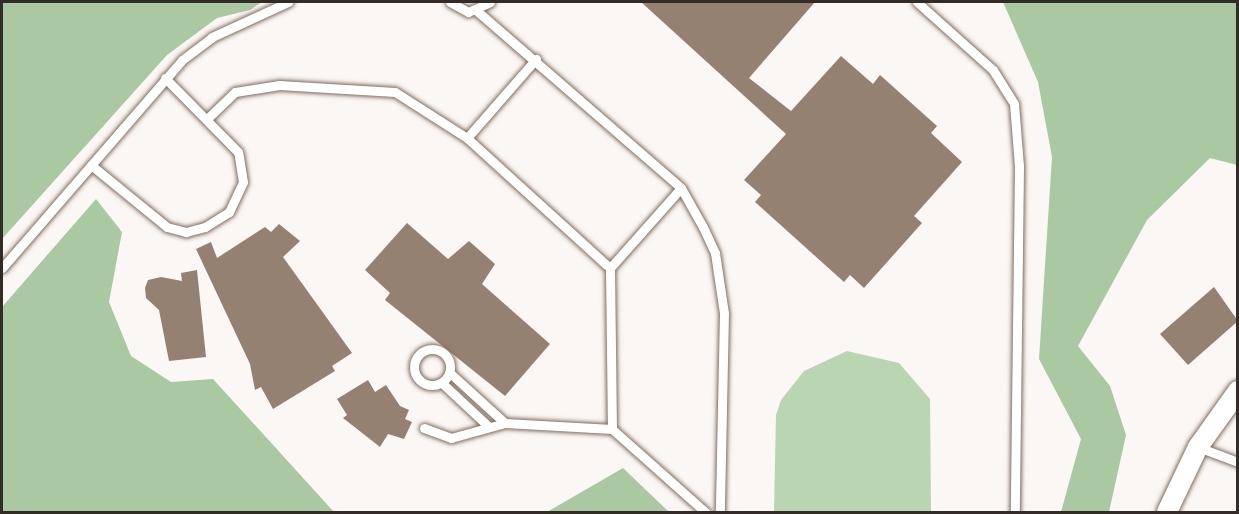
<!DOCTYPE html>
<html>
<head>
<meta charset="utf-8">
<style>
  body { margin:0 }
  #map { position:relative; width:1239px; height:514px; overflow:hidden; background:#fbf7f4; font-family:"PT Sans",sans-serif }
  div>[style] { position:absolute }
  .green>* { inset:0; background:#bad5b2 }
  .forest>* { inset:0; background:#aac8a1 }
  .building>* { inset:0; background:#958172 }
  .roads { filter:drop-shadow(0 0 2px #806d5e) drop-shadow(0 0 2px #806d5e) }
  .lane>* { height:9px; margin:-4.5px; padding:0 4.5px; transform-origin:4.5px; border-radius:4.5px; background:#fff }
  .lane>.ring { margin:-4.5px; padding:0; box-sizing:content-box; background:none; border:9px solid #fff; border-radius:50% }
  .street>* { height:20px; margin:-10px; padding:0 10px; transform-origin:10px; border-radius:10px; background:#fff }
  span { translate:-50% -50%; white-space:nowrap; text-align:center; line-height:1.15; -webkit-text-stroke:4.5px #fff; paint-order:stroke }
  .frame { position:absolute; inset:0; border:3px solid #332b25; pointer-events:none }
</style>
</head>
<body>
<div id="map">
  <div class="green">
    <i style="clip-path:polygon(847px 351px,899px 363px,930px 399px,931px 512px,774px 512px,776px 415px,781px 400px,804px 371px)"></i>
  </div>
  <div class="forest">
    <i style="clip-path:polygon(2px 2px,262px 2px,250px 10px,217px 18px,167px 55px,2px 239px)"></i>
    <i style="clip-path:polygon(1003px 2px,1237px 2px,1237px 165px,1210px 158px,1147px 220px,1078px 346px,1110px 386px,1126px 435px,1109px 512px,1061px 512px,1081px 439px,1039px 359px,1052px 157px,1038px 82px)"></i>
    <i style="clip-path:polygon(96px 199px,122px 232px,109px 302px,131px 356px,171px 382px,213px 379px,334px 512px,2px 512px,2px 307px)"></i>
    <i style="clip-path:polygon(623px 468px,669px 512px,547px 512px)"></i>
  </div>
  <div class="building">
    <i style="clip-path:polygon(641px 2px,815px 2px,749px 78px,791px 111px,841px 56px,873px 84px,880px 75px,937px 126px,931px 133px,962px 162px,914px 216px,922px 223px,864px 288px,850px 275px,844px 282px,755px 202px,761px 195px,744px 180px,786px 134px)"></i>
    <i style="clip-path:polygon(407px 223px,448px 259px,469px 241px,495px 264px,482px 284px,550px 344px,505px 396px,385px 300px,390px 293px,365px 270px)"></i>
    <i style="clip-path:polygon(279px 224px,300px 241px,283px 257px,352px 353px,332px 366px,335px 371px,273px 409px,261px 387px,255px 390px,250px 364px,196px 249px,211px 242px,217px 258px,265px 227px,271px 232px)"></i>
    <i style="clip-path:polygon(197px 270px,206px 357px,169px 361px,159px 310px,146px 298px,145px 288px,148px 280px,161px 277px,182px 281px,181px 273px)"></i>
    <i style="clip-path:polygon(1214px 287px,1238px 321px,1188px 365px,1160px 334px)"></i>
    <i style="clip-path:polygon(368px 380px,375px 392px,386px 385px,400px 406px,409px 410px,405px 419px,412px 422px,404px 439px,388px 434px,380px 447px,343px 418px,347px 415px,337px 399px)"></i>
  </div>
  <div class="roads">
    <div class="lane">
      <i style="left:450px;top:2px;width:21px;rotate:29deg"></i>
      <i style="left:468px;top:12px;width:24px;rotate:-24deg"></i>
      <i style="left:917px;top:2px;width:102px;rotate:41.8deg"></i>
      <i style="left:993px;top:70px;width:40px;rotate:58deg"></i>
      <i style="left:1014px;top:104px;width:62px;rotate:85.4deg"></i>
      <i style="left:1019px;top:166px;width:346px;rotate:90.7deg"></i>
      <i style="left:477px;top:11px;width:270px;rotate:40.9deg"></i>
      <i style="left:681px;top:188px;width:45px;rotate:60.6deg"></i>
      <i style="left:703px;top:227px;width:29px;rotate:65deg"></i>
      <i style="left:715px;top:253px;width:61px;rotate:81.5deg"></i>
      <i style="left:724px;top:313px;width:199px;rotate:91.2deg"></i>
      <i style="left:209px;top:117px;width:36px;rotate:-44deg"></i>
      <i style="left:235px;top:92px;width:45px;rotate:-9deg"></i>
      <i style="left:279px;top:85px;width:116px;rotate:3.5deg"></i>
      <i style="left:395px;top:92px;width:85px;rotate:32.6deg"></i>
      <i style="left:467px;top:138px;width:193px;rotate:42.3deg"></i>
      <i style="left:467px;top:138px;width:105px;rotate:-48.9deg"></i>
      <i style="left:91px;top:165px;width:98px;rotate:39.2deg"></i>
      <i style="left:167px;top:227px;width:20px;rotate:15deg"></i>
      <i style="left:186px;top:232px;width:20px;rotate:-15deg"></i>
      <i style="left:205px;top:227px;width:28px;rotate:-32deg"></i>
      <i style="left:229px;top:212px;width:33px;rotate:-65deg"></i>
      <i style="left:243px;top:182px;width:30px;rotate:-99deg"></i>
      <i style="left:238px;top:152px;width:104px;rotate:-134.6deg"></i>
      <i style="left:681px;top:188px;width:107px;rotate:131.6deg"></i>
      <i style="left:610px;top:268px;width:161px;rotate:89.3deg"></i>
      <i style="left:612px;top:429px;width:125px;rotate:41.7deg"></i>
      <i style="left:2px;top:268px;width:275px;rotate:-49.1deg"></i>
      <i style="left:182px;top:60px;width:38px;rotate:-37deg"></i>
      <i style="left:212px;top:37px;width:84px;rotate:-24.7deg"></i>
      <i class="ring" style="left:414px;top:349px;width:27px;height:27px"></i>
      <i style="left:450px;top:373px;width:74px;rotate:42.3deg"></i>
      <i style="left:442px;top:383px;width:63px;rotate:43.1deg"></i>
      <i style="left:424px;top:428px;width:29px;rotate:20deg"></i>
      <i style="left:451px;top:438px;width:56px;rotate:-15.5deg"></i>
      <i style="left:505px;top:423px;width:107px;rotate:3.2deg"></i>
      <i style="left:1198px;top:447px;width:43px;rotate:20.6deg"></i>
    </div>
    <div class="street">
      <i style="left:1167px;top:512px;width:72px;rotate:-64.5deg"></i>
      <i style="left:1198px;top:447px;width:69px;rotate:-54.5deg"></i>
    </div>
  </div>
  <div class="frame"></div>
</div>
</body>
</html>
